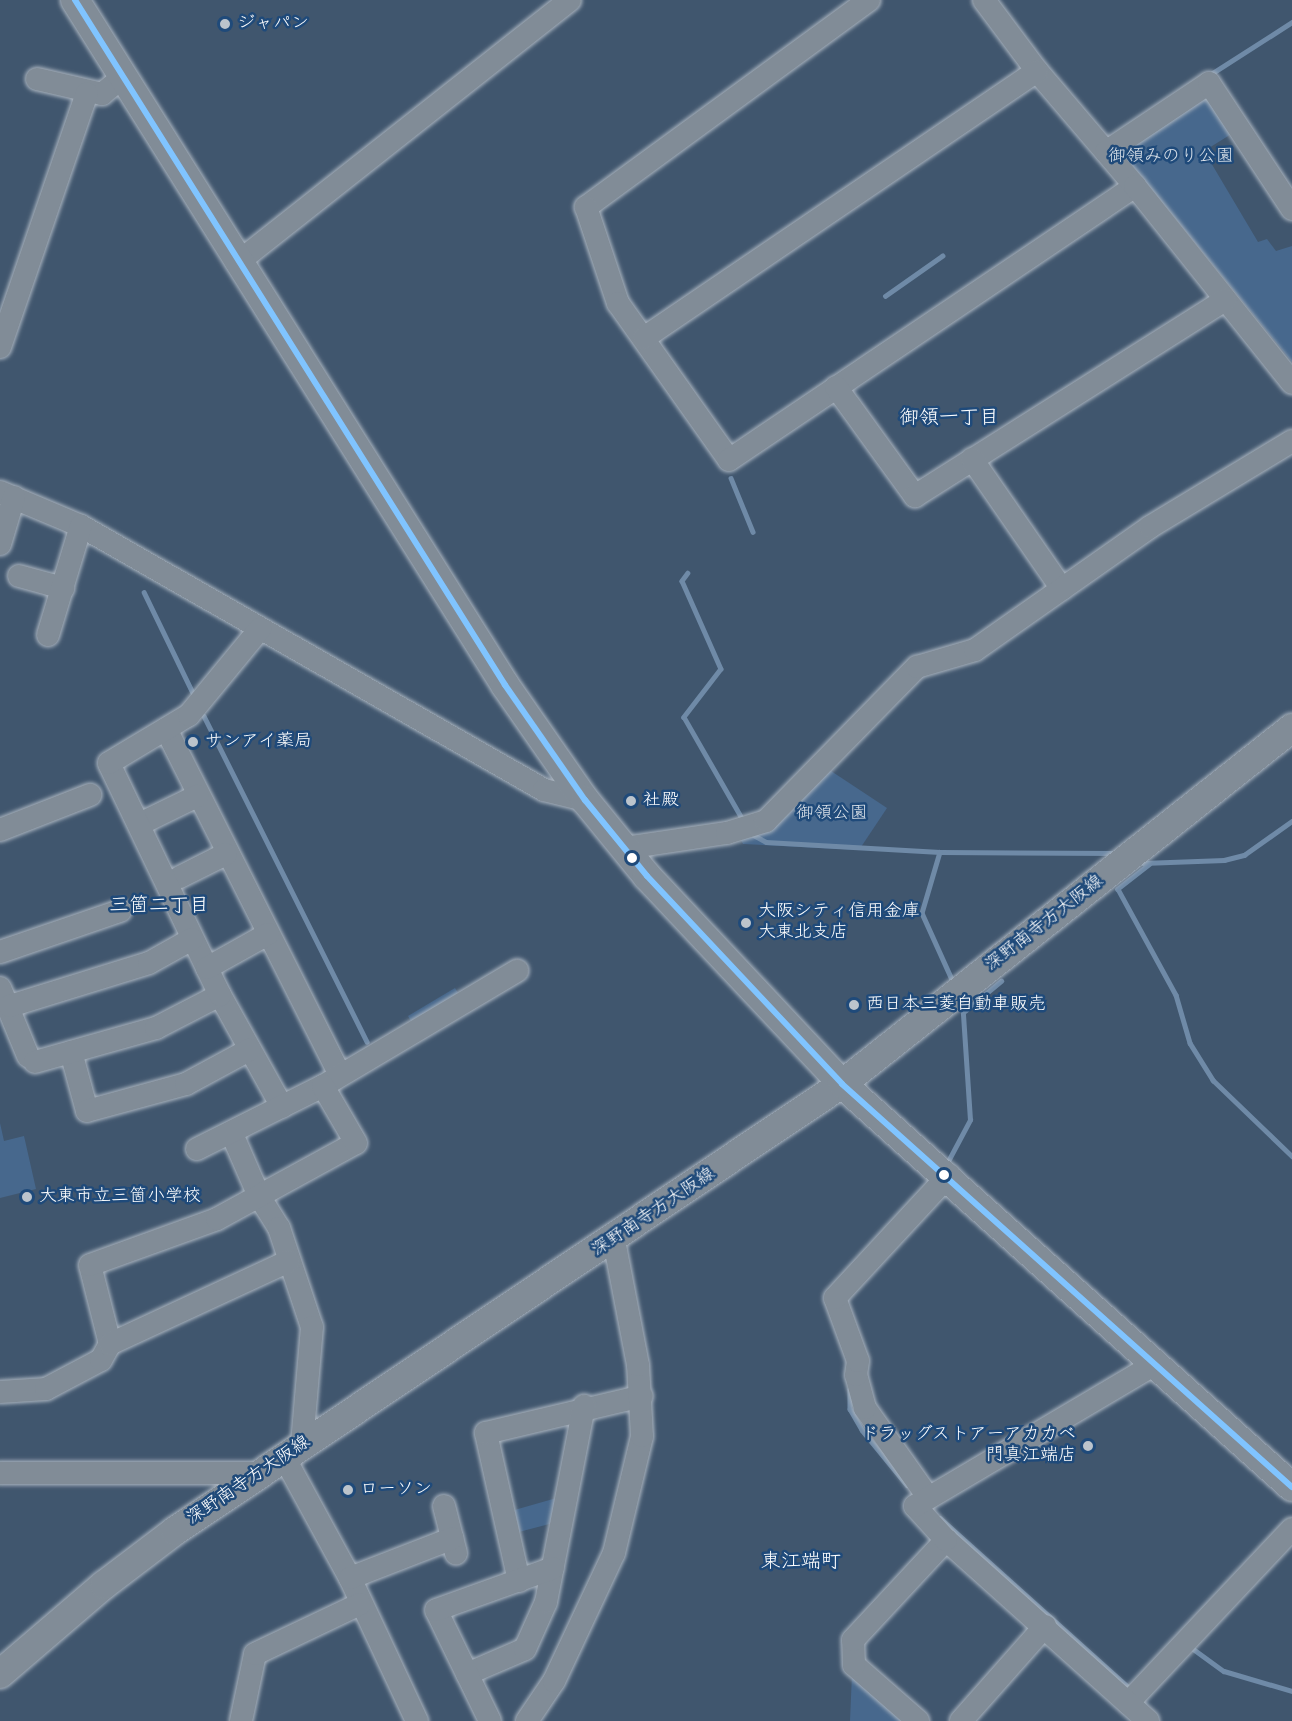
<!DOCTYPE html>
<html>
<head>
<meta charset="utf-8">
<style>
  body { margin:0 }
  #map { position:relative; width:1292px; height:1721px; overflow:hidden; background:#40566e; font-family:Kalam,"Klee One",sans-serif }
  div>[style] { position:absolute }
  .green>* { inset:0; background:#47688d }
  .stream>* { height:4.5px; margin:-2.25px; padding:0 2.25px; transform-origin:2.25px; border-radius:2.25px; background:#6f8aa7 }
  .roads { filter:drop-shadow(0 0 2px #a9b3be) drop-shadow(0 0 2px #a9b3be) }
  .minor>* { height:22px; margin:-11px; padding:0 11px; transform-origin:11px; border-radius:11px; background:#818c97 }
  .major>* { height:28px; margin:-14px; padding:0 14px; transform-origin:14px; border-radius:14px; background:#818c97 }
  .bus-1>* { height:6px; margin:-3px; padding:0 3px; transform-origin:3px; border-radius:3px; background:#80c4ff }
  .dots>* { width:16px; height:16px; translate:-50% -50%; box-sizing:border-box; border:3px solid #1f4a7a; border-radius:50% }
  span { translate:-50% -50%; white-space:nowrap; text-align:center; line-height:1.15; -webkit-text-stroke:5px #1f4a7a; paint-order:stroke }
  .poi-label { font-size:18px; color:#fff }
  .left { translate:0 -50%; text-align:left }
  .right { translate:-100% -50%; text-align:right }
  .park-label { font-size:18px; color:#dae1e9 }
  .street-label { font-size:18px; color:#fff }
  .neighbourhood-label { font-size:20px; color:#fff }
</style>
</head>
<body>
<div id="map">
  <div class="green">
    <i style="clip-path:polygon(1207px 91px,1233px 133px,1204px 151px,1258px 242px,1267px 239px,1276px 251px,1292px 246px,1292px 362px,1119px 149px)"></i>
    <i style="clip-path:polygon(828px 769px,887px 808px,859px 850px,743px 844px,740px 838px)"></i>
    <i style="clip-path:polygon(455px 988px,461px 998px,414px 1026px,408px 1016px)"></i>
    <i style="clip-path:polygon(0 1123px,4px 1141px,24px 1136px,36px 1189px,0 1198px)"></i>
    <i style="clip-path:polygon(560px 1497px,557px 1522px,515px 1533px,511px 1511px)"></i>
    <i style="clip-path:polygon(852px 1674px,909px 1721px,850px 1721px)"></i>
  </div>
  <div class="stream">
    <i style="left:1208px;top:76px;width:100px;rotate:-32.7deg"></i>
    <i style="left:885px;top:296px;width:70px;rotate:-35.1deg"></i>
    <i style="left:731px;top:478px;width:58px;rotate:67.8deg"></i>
    <i style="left:688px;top:573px;width:10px;rotate:127deg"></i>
    <i style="left:682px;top:581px;width:96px;rotate:66.1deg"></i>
    <i style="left:721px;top:669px;width:61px;rotate:127.6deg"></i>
    <i style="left:684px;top:717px;width:119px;rotate:60.2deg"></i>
    <i style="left:144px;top:592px;width:117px;rotate:64.1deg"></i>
    <i style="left:204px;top:716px;width:364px;rotate:63.4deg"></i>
    <i style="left:750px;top:833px;width:18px;rotate:29deg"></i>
    <i style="left:766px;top:842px;width:174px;rotate:3.3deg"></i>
    <i style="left:940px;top:852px;width:176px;rotate:0.3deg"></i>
    <i style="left:940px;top:852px;width:64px;rotate:106.4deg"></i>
    <i style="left:922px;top:913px;width:78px;rotate:65.7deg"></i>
    <i style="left:1143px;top:863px;width:81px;rotate:-2.1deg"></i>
    <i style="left:1224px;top:860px;width:21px;rotate:-14deg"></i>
    <i style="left:1244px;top:855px;width:59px;rotate:-35.3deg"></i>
    <i style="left:1150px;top:864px;width:41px;rotate:142deg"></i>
    <i style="left:1118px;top:889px;width:121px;rotate:61.3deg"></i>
    <i style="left:1176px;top:995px;width:50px;rotate:73.7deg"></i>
    <i style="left:1190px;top:1043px;width:44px;rotate:58.1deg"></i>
    <i style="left:1213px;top:1080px;width:110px;rotate:43.9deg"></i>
    <i style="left:965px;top:1011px;width:47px;rotate:-39.8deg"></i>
    <i style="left:946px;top:1165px;width:51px;rotate:-61.9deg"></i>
    <i style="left:970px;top:1120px;width:119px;rotate:-93.8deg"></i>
    <i style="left:850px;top:1389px;width:20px;rotate:90deg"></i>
    <i style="left:850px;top:1409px;width:24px;rotate:60deg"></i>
    <i style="left:862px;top:1430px;width:71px;rotate:50.7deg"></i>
    <i style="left:940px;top:1518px;width:259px;rotate:41.9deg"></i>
    <i style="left:1192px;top:1648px;width:39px;rotate:36deg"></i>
    <i style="left:1224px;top:1671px;width:71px;rotate:16.4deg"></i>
  </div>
  <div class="roads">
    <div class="minor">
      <i style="left:869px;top:0;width:351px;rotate:143.8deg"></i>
      <i style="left:586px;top:207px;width:101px;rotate:71.6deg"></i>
      <i style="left:618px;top:303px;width:192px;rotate:54.7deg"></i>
      <i style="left:729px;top:460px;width:490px;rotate:-34deg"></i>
      <i style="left:984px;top:0;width:89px;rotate:53.3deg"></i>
      <i style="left:1037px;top:71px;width:151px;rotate:49.6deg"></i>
      <i style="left:1135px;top:186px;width:252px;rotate:51.4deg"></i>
      <i style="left:37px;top:79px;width:67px;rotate:13deg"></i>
      <i style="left:102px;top:94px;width:27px;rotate:-39deg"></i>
      <i style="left:1106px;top:152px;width:124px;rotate:-33.8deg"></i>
      <i style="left:1209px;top:83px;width:151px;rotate:56.6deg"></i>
      <i style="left:237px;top:263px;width:424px;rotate:-38.3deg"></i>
      <i style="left:644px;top:338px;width:475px;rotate:-34.2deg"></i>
      <i style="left:0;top:347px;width:268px;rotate:-71.1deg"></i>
      <i style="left:836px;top:387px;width:135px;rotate:54.1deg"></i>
      <i style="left:915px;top:496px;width:367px;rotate:-32.3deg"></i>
      <i style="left:972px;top:459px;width:158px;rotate:55.3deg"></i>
      <i style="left:0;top:492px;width:88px;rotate:22.8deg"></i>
      <i style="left:81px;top:526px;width:533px;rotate:29.69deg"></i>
      <i style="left:544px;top:790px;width:42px;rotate:13.7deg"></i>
      <i style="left:0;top:544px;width:49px;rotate:-73.4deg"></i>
      <i style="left:19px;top:576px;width:46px;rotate:15.3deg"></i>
      <i style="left:48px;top:635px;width:114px;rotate:-73.2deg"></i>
      <i style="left:166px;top:729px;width:387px;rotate:63.3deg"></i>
      <i style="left:148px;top:820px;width:55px;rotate:-26.1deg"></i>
      <i style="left:0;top:830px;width:97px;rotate:-21.3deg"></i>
      <i style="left:625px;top:848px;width:103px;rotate:-8.4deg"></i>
      <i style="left:727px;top:833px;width:41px;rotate:-17.1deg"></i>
      <i style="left:766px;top:821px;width:216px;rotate:-45.6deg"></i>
      <i style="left:917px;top:667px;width:60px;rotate:-16.3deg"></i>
      <i style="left:975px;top:650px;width:214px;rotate:-35.1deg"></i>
      <i style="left:1150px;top:527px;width:166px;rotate:-31.2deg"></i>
      <i style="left:180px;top:877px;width:51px;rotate:-26.6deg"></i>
      <i style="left:0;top:952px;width:127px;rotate:-18.9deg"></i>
      <i style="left:207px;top:968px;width:227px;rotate:-115.6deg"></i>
      <i style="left:109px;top:763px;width:93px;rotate:-31deg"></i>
      <i style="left:189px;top:715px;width:112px;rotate:-50.5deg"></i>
      <i style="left:0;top:988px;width:74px;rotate:67.6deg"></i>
      <i style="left:220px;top:995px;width:128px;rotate:61deg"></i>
      <i style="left:10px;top:1006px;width:145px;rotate:-17.2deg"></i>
      <i style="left:149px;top:963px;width:49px;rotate:-29.2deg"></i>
      <i style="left:71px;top:1052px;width:61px;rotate:74.8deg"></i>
      <i style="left:87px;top:1111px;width:103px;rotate:-15.3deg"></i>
      <i style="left:186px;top:1084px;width:72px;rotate:-28.4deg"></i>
      <i style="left:35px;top:1062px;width:126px;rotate:-15.7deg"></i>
      <i style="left:156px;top:1028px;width:72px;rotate:-27.3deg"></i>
      <i style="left:220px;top:995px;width:30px;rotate:-116deg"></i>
      <i style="left:207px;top:968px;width:70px;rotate:-29.1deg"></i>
      <i style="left:232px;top:1134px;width:68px;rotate:66.5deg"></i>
      <i style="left:259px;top:1196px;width:38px;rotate:58deg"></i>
      <i style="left:279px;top:1228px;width:104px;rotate:71.6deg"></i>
      <i style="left:312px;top:1327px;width:117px;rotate:94.9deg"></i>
      <i style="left:197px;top:1149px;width:141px;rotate:-26.6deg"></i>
      <i style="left:323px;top:1086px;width:226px;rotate:-30.7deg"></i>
      <i style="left:110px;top:1344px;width:81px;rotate:-104.2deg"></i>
      <i style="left:90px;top:1265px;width:135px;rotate:-19.9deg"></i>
      <i style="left:217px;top:1219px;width:158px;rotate:-28.7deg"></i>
      <i style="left:356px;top:1143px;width:66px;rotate:-120.1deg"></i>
      <i style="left:0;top:1392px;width:46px;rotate:-3.7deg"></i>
      <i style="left:46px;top:1389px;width:62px;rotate:-27.8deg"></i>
      <i style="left:101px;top:1360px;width:18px;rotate:-61deg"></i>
      <i style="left:110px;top:1344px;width:197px;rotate:-24.9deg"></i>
      <i style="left:284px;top:1457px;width:138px;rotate:61.4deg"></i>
      <i style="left:350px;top:1578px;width:158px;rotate:64.9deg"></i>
      <i style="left:0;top:1473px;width:261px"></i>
      <i style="left:928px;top:1497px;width:109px;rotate:-125.3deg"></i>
      <i style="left:865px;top:1408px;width:34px;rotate:-105deg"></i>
      <i style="left:856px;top:1375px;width:14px;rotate:-82deg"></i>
      <i style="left:858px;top:1361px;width:67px;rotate:-110.1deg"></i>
      <i style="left:835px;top:1298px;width:168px;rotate:-47.2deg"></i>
      <i style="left:444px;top:1506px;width:49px;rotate:75.7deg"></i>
      <i style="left:350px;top:1578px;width:110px;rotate:-21.2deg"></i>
      <i style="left:519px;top:1581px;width:152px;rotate:-102.6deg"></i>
      <i style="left:486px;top:1433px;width:160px;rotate:-13.3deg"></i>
      <i style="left:467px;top:1674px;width:63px;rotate:-23.3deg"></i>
      <i style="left:525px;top:1649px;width:51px;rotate:-65.9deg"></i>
      <i style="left:546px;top:1602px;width:200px;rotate:-79deg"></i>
      <i style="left:1128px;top:1703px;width:239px;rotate:-46.7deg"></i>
      <i style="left:241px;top:1721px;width:68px;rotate:-78.2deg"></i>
      <i style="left:255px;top:1654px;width:116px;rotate:-25.5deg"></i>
      <i style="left:490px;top:1721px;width:123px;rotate:-115.9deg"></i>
      <i style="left:436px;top:1610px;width:124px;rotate:-19.7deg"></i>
      <i style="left:527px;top:1721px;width:48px;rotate:-56deg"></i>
      <i style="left:554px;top:1681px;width:141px;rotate:-64.9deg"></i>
      <i style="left:614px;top:1553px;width:120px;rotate:-76.5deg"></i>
      <i style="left:642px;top:1436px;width:71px;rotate:-93.2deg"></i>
      <i style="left:638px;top:1365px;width:127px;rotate:-100.9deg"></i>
      <i style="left:918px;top:1721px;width:85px;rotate:-138.8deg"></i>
      <i style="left:854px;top:1665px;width:25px;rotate:-92deg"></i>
      <i style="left:853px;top:1640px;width:137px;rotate:-47.1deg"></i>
      <i style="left:961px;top:1721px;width:127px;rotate:-48.5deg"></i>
      <i style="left:1148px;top:1721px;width:271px;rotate:-138.1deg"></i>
      <i style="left:946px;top:1540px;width:46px;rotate:-132.4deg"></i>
      <i style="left:915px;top:1506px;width:279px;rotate:-30.6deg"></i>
    </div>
    <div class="major">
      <i style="left:75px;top:0;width:809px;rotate:57.88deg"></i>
      <i style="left:505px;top:685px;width:140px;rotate:55.2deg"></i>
      <i style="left:585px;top:800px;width:98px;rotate:50.8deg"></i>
      <i style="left:647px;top:876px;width:285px;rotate:46.8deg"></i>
      <i style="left:842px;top:1084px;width:604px;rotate:41.85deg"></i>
      <i style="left:0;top:1674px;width:137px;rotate:-40.6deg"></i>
      <i style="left:104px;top:1585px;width:89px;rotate:-37.3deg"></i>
      <i style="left:175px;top:1531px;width:803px;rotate:-33.83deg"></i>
      <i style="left:842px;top:1084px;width:574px;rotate:-38.35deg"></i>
    </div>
  </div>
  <div class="bus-1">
    <i style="left:75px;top:0;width:809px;rotate:57.88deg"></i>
    <i style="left:505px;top:685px;width:140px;rotate:55.2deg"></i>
    <i style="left:585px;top:800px;width:98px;rotate:50.8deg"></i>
    <i style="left:647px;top:876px;width:285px;rotate:46.8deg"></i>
    <i style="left:842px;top:1084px;width:604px;rotate:41.85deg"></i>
  </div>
  <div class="dots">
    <i style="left:225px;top:24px;background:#bcc4cc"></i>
    <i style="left:193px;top:742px;background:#bcc4cc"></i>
    <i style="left:631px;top:801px;background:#bcc4cc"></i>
    <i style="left:632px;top:858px;background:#fff"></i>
    <i style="left:746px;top:923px;background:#bcc4cc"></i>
    <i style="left:854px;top:1005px;background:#bcc4cc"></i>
    <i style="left:944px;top:1175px;background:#fff"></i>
    <i style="left:27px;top:1197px;background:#bcc4cc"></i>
    <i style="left:1088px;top:1446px;background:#bcc4cc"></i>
    <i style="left:348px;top:1490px;background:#bcc4cc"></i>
  </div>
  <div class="poi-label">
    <span class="left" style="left:237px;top:24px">ジャパン</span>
    <span class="left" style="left:205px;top:742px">サンアイ薬局</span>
    <span class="left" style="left:643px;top:801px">社殿</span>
    <span class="left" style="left:758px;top:923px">大阪シティ信用金庫<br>大東北支店</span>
    <span class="left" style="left:866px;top:1005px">西日本三菱自動車販売</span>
    <span class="left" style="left:39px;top:1197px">大東市立三箇小学校</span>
    <span class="right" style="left:1076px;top:1446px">ドラッグストアーアカカベ<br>門真江端店</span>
    <span class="left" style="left:360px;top:1490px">ローソン</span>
  </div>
  <div class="park-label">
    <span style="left:1171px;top:157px">御領みのり公園</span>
    <span style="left:832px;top:814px">御領公園</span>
  </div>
  <div class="street-label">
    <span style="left:1045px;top:924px;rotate:-38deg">深野南寺方大阪線</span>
    <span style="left:654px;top:1213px;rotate:-34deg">深野南寺方大阪線</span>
    <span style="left:249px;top:1481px;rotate:-34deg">深野南寺方大阪線</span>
  </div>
  <div class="neighbourhood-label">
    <span style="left:949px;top:418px">御領一丁目</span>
    <span style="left:159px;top:906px">三箇二丁目</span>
    <span style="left:801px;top:1562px">東江端町</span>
  </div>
</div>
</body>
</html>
